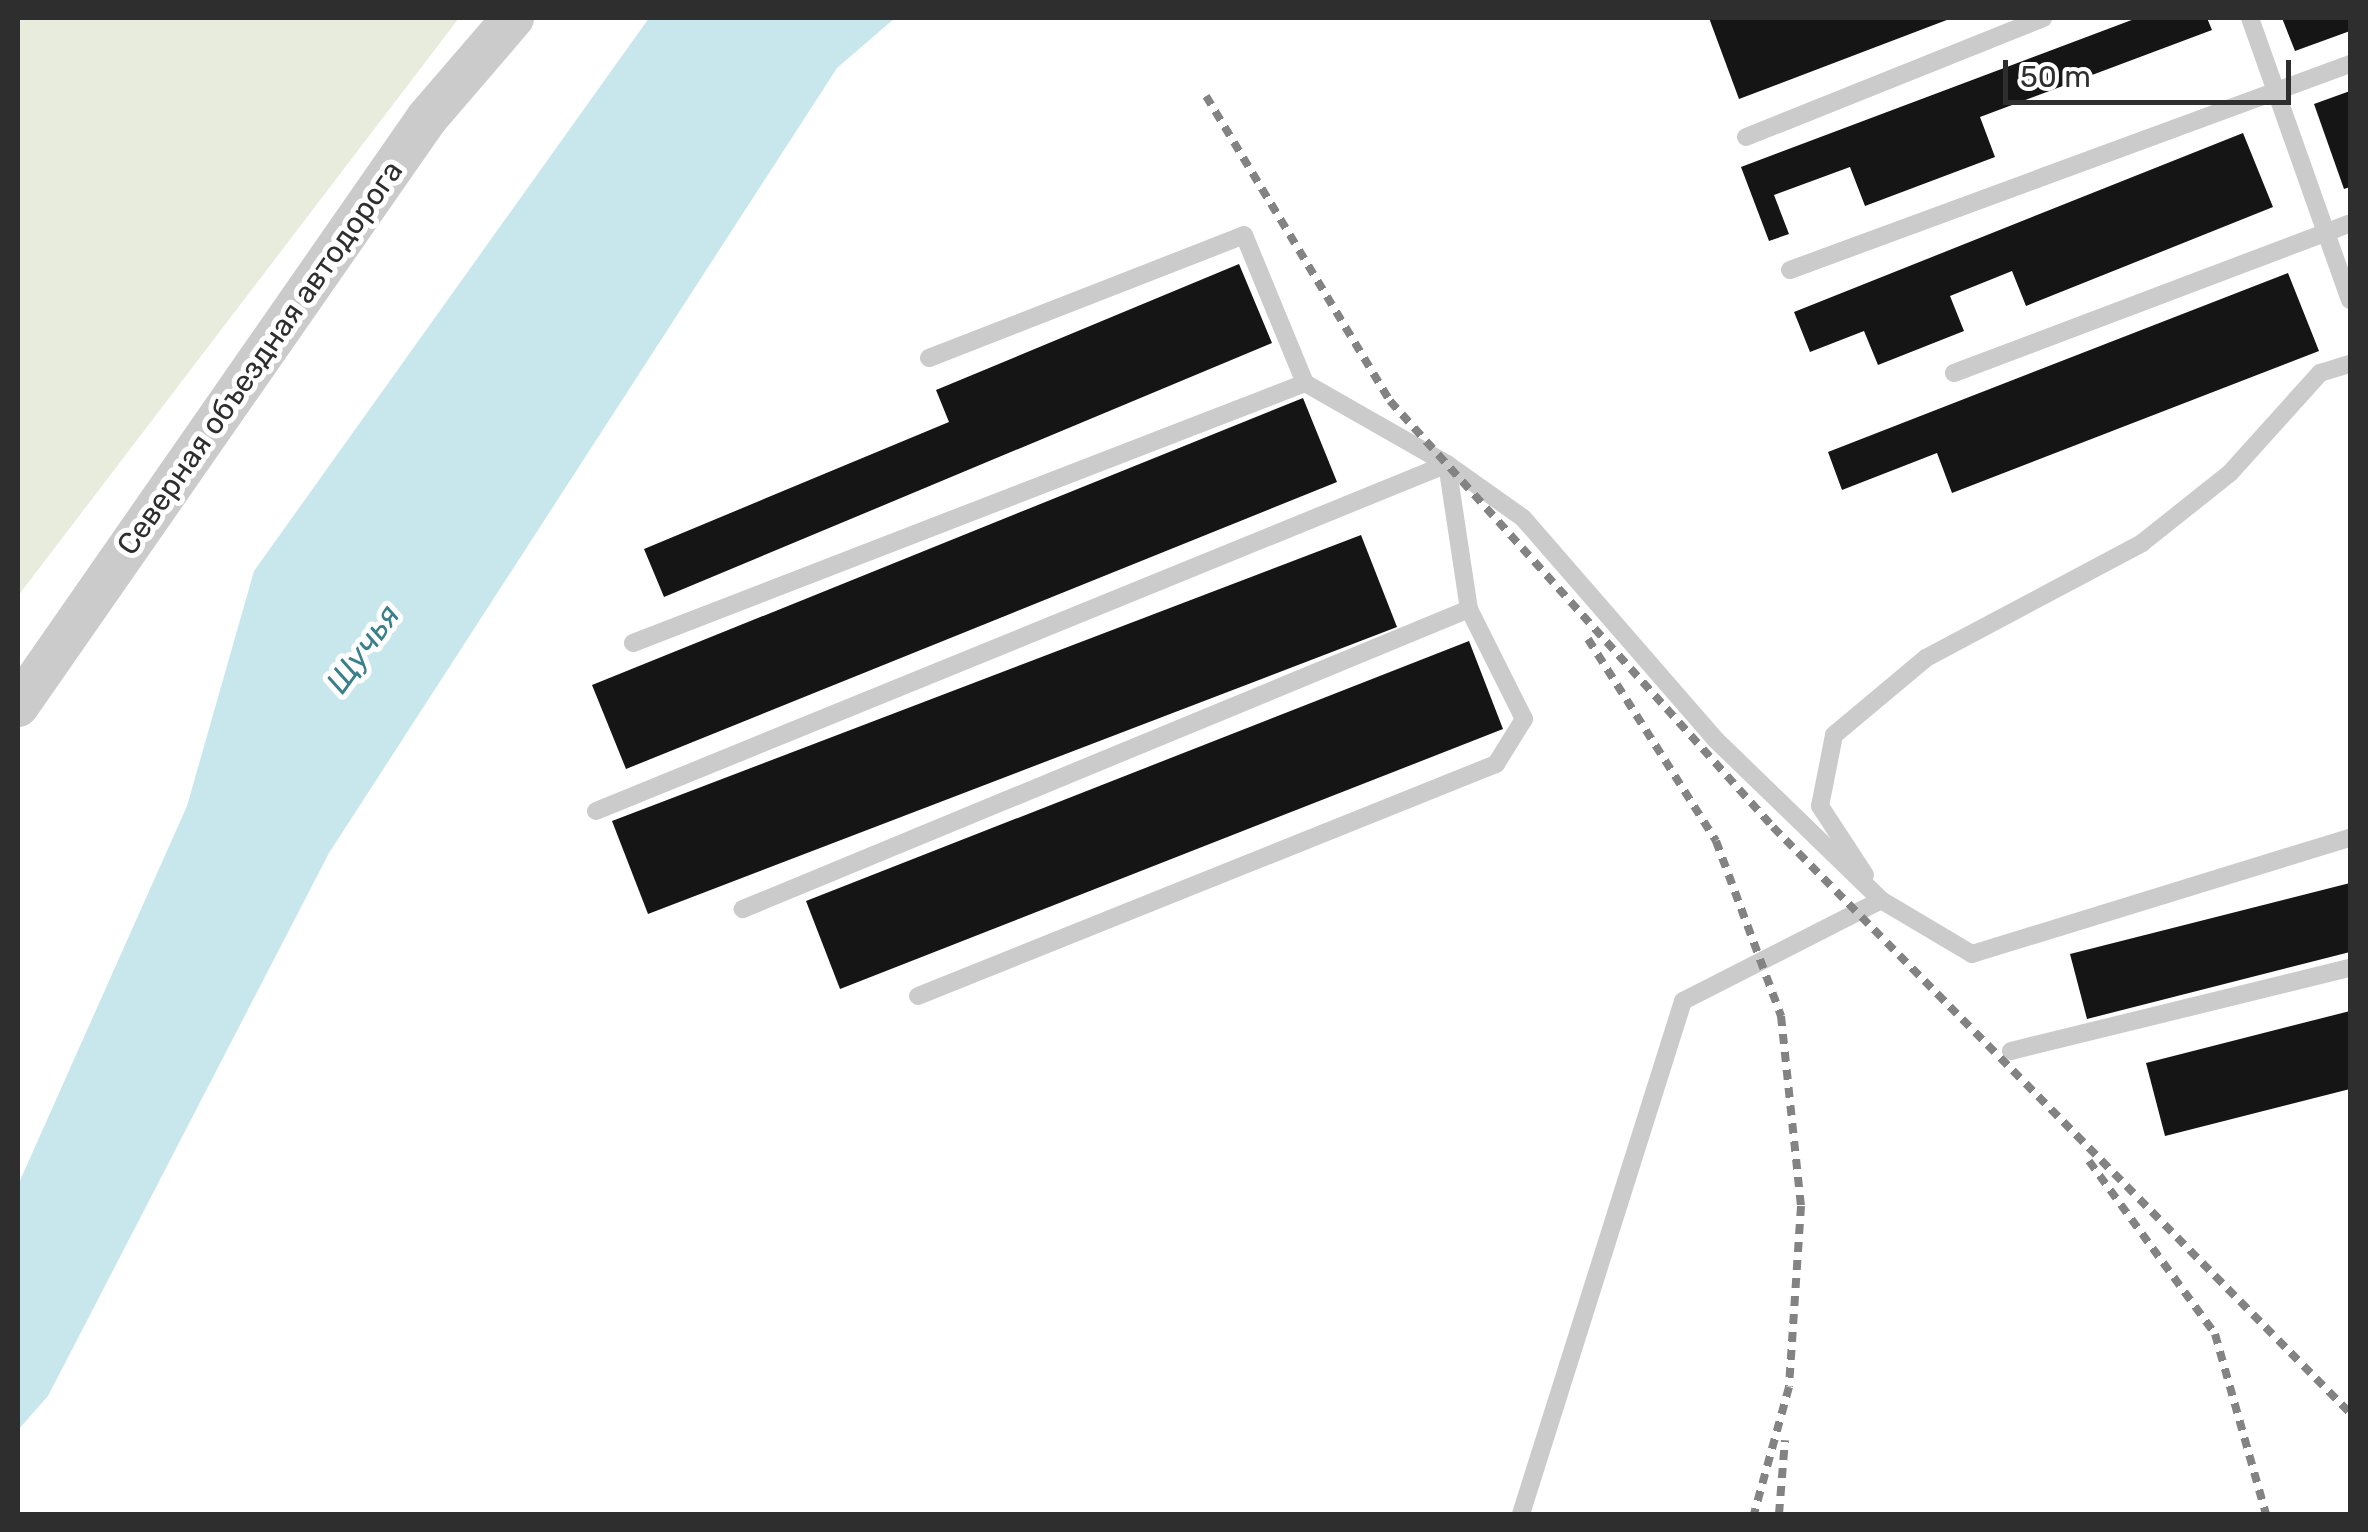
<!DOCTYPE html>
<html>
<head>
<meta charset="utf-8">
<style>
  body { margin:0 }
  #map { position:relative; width:2368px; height:1532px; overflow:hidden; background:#fff; font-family:Rubik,sans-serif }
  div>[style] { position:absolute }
  .green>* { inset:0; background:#e8ecdc }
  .water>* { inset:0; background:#c8e7ec }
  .building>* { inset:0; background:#151515 }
  .service>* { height:18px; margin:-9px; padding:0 9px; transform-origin:9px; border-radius:9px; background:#cbcbcb }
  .tertiary>* { height:42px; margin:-21px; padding:0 21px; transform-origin:21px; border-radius:21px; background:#cbcbcb }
  .rail>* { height:8px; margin-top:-4px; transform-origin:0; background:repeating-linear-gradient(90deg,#838383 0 10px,transparent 0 18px) }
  span { translate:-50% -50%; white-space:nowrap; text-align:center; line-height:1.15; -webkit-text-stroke:10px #fff; paint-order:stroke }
  .street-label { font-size:30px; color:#2e2e2e }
  .water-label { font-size:32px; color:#39808b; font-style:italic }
  .frame { position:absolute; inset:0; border:20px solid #2e2e2e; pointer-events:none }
  .scale { position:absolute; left:2003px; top:60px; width:288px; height:45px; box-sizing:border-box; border:5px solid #2e2e2e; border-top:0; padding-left:12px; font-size:30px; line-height:35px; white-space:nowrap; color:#2e2e2e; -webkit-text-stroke:8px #fff; paint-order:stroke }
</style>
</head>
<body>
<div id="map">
  <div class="green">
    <i style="clip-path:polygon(18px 18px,459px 18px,18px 596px)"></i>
  </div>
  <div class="water">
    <i style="clip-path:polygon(649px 18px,895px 18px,837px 68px,329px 853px,48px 1396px,18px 1430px,18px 1185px,187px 806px,254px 571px)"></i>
  </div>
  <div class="building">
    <i style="clip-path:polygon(1709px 18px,1952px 18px,1739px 99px)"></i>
    <i style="clip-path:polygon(2137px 18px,2207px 18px,2212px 30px,1980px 117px,1995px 157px,1865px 206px,1850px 167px,1774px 195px,1789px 234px,1769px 241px,1741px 167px)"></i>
    <i style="clip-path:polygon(2282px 18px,2350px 18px,2350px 31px,2295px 51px)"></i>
    <i style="clip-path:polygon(2350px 91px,2350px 187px,2344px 189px,2314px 104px)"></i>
    <i style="clip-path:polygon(2243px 133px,2273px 207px,2026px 306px,2012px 271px,1950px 296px,1964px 331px,1878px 365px,1864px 331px,1810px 352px,1794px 312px)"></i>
    <i style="clip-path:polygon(1239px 264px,1272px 343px,664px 597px,644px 549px,949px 422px,936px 390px)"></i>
    <i style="clip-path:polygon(2288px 273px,2319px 351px,1952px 493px,1937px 453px,1842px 490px,1828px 452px)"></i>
    <i style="clip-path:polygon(1303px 398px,1337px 482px,626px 769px,592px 685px)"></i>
    <i style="clip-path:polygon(1361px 535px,1397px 627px,648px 914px,612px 821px)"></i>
    <i style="clip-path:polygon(1469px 641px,1503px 729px,840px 989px,806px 901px)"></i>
    <i style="clip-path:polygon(2350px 883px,2350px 952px,2087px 1019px,2070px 954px)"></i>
    <i style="clip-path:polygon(2350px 1011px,2350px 1089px,2165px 1136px,2146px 1063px)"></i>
  </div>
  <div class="service">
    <i style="left:2250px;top:18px;width:299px;rotate:70.5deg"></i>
    <i style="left:1746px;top:137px;width:320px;rotate:-21.8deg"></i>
    <i style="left:1790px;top:270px;width:597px;rotate:-20.2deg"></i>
    <i style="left:929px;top:358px;width:338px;rotate:-21.3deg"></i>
    <i style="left:1244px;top:235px;width:160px;rotate:67.6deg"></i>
    <i style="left:1954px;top:373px;width:423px;rotate:-20.7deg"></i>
    <i style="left:633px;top:643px;width:721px;rotate:-21.15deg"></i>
    <i style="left:1305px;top:383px;width:163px;rotate:29.7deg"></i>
    <i style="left:1447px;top:464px;width:147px;rotate:81.4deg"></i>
    <i style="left:1469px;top:609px;width:786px;rotate:157.55deg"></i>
    <i style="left:596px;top:811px;width:919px;rotate:-22.18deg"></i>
    <i style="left:1447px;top:464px;width:93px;rotate:35.4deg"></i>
    <i style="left:1523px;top:518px;width:294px;rotate:49deg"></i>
    <i style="left:1716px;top:740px;width:230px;rotate:44.1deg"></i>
    <i style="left:1865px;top:875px;width:82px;rotate:-123.1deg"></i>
    <i style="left:1820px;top:806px;width:72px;rotate:-78.8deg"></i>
    <i style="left:1834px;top:735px;width:120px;rotate:-39.9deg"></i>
    <i style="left:1926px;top:658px;width:245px;rotate:-28deg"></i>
    <i style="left:2142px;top:543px;width:112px;rotate:-38.5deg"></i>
    <i style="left:2230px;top:473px;width:135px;rotate:-48deg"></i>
    <i style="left:2320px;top:373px;width:31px;rotate:-17deg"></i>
    <i style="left:918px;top:996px;width:623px;rotate:-21.87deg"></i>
    <i style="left:1496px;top:764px;width:53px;rotate:-58.1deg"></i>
    <i style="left:1524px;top:719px;width:123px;rotate:-116.6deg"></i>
    <i style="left:2011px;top:1051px;width:349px;rotate:-13.8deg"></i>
    <i style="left:1521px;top:1514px;width:538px;rotate:-72.47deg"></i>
    <i style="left:1683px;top:1001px;width:222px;rotate:-27deg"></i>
    <i style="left:1881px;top:900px;width:106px;rotate:30.7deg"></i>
    <i style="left:1972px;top:954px;width:395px;rotate:-17.1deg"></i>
  </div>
  <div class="tertiary">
    <i style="left:18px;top:706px;width:716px;rotate:-55.18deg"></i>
    <i style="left:427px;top:118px;width:132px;rotate:-49.3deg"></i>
  </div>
  <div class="rail">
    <i style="left:1206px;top:96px;width:356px;rotate:58.9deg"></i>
    <i style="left:1390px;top:401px;width:573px;rotate:48.04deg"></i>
    <i style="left:1773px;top:827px;width:822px;rotate:45.44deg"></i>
    <i style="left:1588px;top:639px;width:239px;rotate:57.6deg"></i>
    <i style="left:1716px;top:841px;width:187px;rotate:69.6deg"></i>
    <i style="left:1781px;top:1016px;width:191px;rotate:84deg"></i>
    <i style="left:1801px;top:1206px;width:181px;rotate:93.8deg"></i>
    <i style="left:1789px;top:1387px;width:132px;rotate:105.4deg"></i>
    <i style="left:2089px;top:1161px;width:214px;rotate:53.9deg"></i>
    <i style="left:2215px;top:1334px;width:187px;rotate:74.2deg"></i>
    <i style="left:1779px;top:1514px;width:74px;rotate:-85.4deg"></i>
  </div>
  <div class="street-label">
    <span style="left:260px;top:358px;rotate:-55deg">Северная объездная автодорога</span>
  </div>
  <div class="water-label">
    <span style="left:363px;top:649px;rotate:-54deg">Щучья</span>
  </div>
  <div class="frame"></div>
  <div class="scale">50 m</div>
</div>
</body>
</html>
